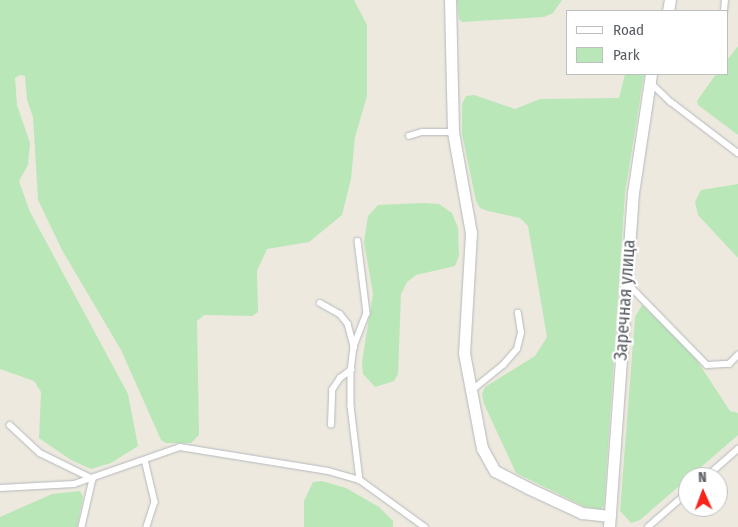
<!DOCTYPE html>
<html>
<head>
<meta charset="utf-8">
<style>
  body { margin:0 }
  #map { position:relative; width:738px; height:527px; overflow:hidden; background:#ede9de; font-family:"Fira Sans Condensed",sans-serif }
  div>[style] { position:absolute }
  .green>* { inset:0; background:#b9e7b8 }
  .roads { filter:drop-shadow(0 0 1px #b5b8bd) drop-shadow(0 0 1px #b5b8bd) }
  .service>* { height:5.5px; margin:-2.75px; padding:0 2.75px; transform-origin:2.75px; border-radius:2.75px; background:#fff }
  .minor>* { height:11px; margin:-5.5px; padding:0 5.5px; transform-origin:5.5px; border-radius:5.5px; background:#fff }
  span { translate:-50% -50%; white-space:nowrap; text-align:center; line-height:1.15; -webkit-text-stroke:4.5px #fff; paint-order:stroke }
  .street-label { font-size:18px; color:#585c61 }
  .legend { position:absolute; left:566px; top:10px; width:162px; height:65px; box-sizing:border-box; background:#fff; border:1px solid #bcbec0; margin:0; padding:6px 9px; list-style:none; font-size:15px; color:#585c61 }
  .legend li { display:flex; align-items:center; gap:10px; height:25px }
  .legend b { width:25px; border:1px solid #bcbec0 }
  .north { position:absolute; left:678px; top:467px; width:50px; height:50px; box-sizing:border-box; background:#fff; border:1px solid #bcbec0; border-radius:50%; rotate:358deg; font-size:14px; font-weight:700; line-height:20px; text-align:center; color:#585c61 }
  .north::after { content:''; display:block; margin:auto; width:18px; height:22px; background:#f72419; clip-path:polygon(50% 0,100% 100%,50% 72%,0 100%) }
</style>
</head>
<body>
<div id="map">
  <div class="green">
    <i style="clip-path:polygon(0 0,354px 0,367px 25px,367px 96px,355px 137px,351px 179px,342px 215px,309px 242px,267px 249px,257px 271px,258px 312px,252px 316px,204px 315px,197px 321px,199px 435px,191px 443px,166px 443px,161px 440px,121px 350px,62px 250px,38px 200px,33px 117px,27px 100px,25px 76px,20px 75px,15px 78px,17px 105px,30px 143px,28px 165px,19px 181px,30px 212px,128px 394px,138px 446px,111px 463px,91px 469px,71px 460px,39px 438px,41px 392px,34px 381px,0 369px)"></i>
    <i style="clip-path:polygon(457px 0,562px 0,553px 13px,544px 17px,462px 22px,459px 19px)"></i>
    <i style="clip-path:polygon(738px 46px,738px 135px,698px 105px,697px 101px,716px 74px,727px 74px,727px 60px)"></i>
    <i style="clip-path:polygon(625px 74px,644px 74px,625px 193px,604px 506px,601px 509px,585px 507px,516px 473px,484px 404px,482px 394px,485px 387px,535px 356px,547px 337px,528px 226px,520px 218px,488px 211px,480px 208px,476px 201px,462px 134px,462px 104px,466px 96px,474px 95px,515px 109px,540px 99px,619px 98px)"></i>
    <i style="clip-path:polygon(738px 184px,738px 258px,698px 215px,695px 202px,701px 190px)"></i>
    <i style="clip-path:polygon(423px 203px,439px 204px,452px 213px,458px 228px,459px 256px,455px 266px,416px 275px,407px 282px,401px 294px,398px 374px,394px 381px,375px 387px,363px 374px,362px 362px,373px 294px,364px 242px,368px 216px,378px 205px)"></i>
    <i style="clip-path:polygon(642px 305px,694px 356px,730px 411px,738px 413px,738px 435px,640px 520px,631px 523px,620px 511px,635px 317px)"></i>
    <i style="clip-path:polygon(322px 481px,346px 488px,379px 507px,393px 521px,393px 527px,304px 527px,304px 501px,313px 482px)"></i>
    <i style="clip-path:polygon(80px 491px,83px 497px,77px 527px,0 527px,0 517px,52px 494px)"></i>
  </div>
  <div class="roads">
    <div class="service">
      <i style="left:724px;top:11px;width:11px;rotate:-85deg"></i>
      <i style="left:650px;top:82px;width:29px;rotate:44deg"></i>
      <i style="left:671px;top:102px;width:84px;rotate:37.3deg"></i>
      <i style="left:409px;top:136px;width:14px;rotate:-17deg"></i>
      <i style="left:422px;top:132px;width:31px"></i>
      <i style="left:358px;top:241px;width:73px;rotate:82.9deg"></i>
      <i style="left:367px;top:313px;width:36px;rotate:111deg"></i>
      <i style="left:354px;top:347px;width:23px;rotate:97deg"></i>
      <i style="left:351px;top:370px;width:36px;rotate:90deg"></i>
      <i style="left:351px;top:406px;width:75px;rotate:83.1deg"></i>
      <i style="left:628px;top:284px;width:113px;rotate:45.7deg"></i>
      <i style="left:707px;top:365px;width:22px;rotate:-3deg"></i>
      <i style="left:729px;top:364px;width:13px;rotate:-45deg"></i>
      <i style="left:320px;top:303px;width:23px;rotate:29deg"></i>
      <i style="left:340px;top:314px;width:13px;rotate:51deg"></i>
      <i style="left:348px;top:324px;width:24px;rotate:75deg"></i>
      <i style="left:471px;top:391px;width:41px;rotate:-39.1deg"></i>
      <i style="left:503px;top:365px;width:21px;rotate:-49deg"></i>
      <i style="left:517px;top:349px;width:16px;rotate:-76deg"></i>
      <i style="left:521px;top:333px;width:20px;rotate:-99deg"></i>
      <i style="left:10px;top:425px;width:41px;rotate:43deg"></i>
      <i style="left:40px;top:453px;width:59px;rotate:26.1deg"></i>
      <i style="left:93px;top:479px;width:49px;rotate:102.9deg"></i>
      <i style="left:331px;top:425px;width:35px;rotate:-88deg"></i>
      <i style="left:332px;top:390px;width:14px;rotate:-56deg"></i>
      <i style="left:340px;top:378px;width:14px;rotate:-36deg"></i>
      <i style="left:145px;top:460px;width:43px;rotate:76.6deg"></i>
      <i style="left:155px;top:502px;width:26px;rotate:108deg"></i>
      <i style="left:706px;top:477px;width:43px;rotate:-41.2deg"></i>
      <i style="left:0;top:488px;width:74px;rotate:-3.1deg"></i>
      <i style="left:74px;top:484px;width:112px;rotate:-19.2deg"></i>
      <i style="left:180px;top:447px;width:150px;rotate:9.2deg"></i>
      <i style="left:328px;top:471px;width:33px;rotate:16deg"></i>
      <i style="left:360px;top:480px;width:80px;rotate:35.9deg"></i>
      <i style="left:648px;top:527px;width:53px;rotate:-41.2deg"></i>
    </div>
    <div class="minor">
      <i style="left:450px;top:0;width:132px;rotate:88.7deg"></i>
      <i style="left:453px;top:132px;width:103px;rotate:79.9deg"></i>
      <i style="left:471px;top:233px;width:120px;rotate:93.3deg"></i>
      <i style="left:464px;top:353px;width:97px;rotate:79.3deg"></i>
      <i style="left:482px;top:448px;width:26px;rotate:61deg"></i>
      <i style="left:495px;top:471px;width:37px;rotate:27deg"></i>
      <i style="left:528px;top:488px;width:60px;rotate:24.8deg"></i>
      <i style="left:582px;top:513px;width:28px;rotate:6deg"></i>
      <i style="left:668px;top:11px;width:11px;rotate:-80deg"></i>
      <i style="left:609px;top:527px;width:335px;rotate:-85.9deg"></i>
      <i style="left:633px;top:193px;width:120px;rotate:-81.4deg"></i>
    </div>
  </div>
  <div class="street-label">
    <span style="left:625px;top:300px;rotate:-86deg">Заречная улица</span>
  </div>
  <ul class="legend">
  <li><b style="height:6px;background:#fff"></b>Road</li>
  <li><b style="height:14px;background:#b9e7b8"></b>Park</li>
  </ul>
  <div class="north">N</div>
</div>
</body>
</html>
